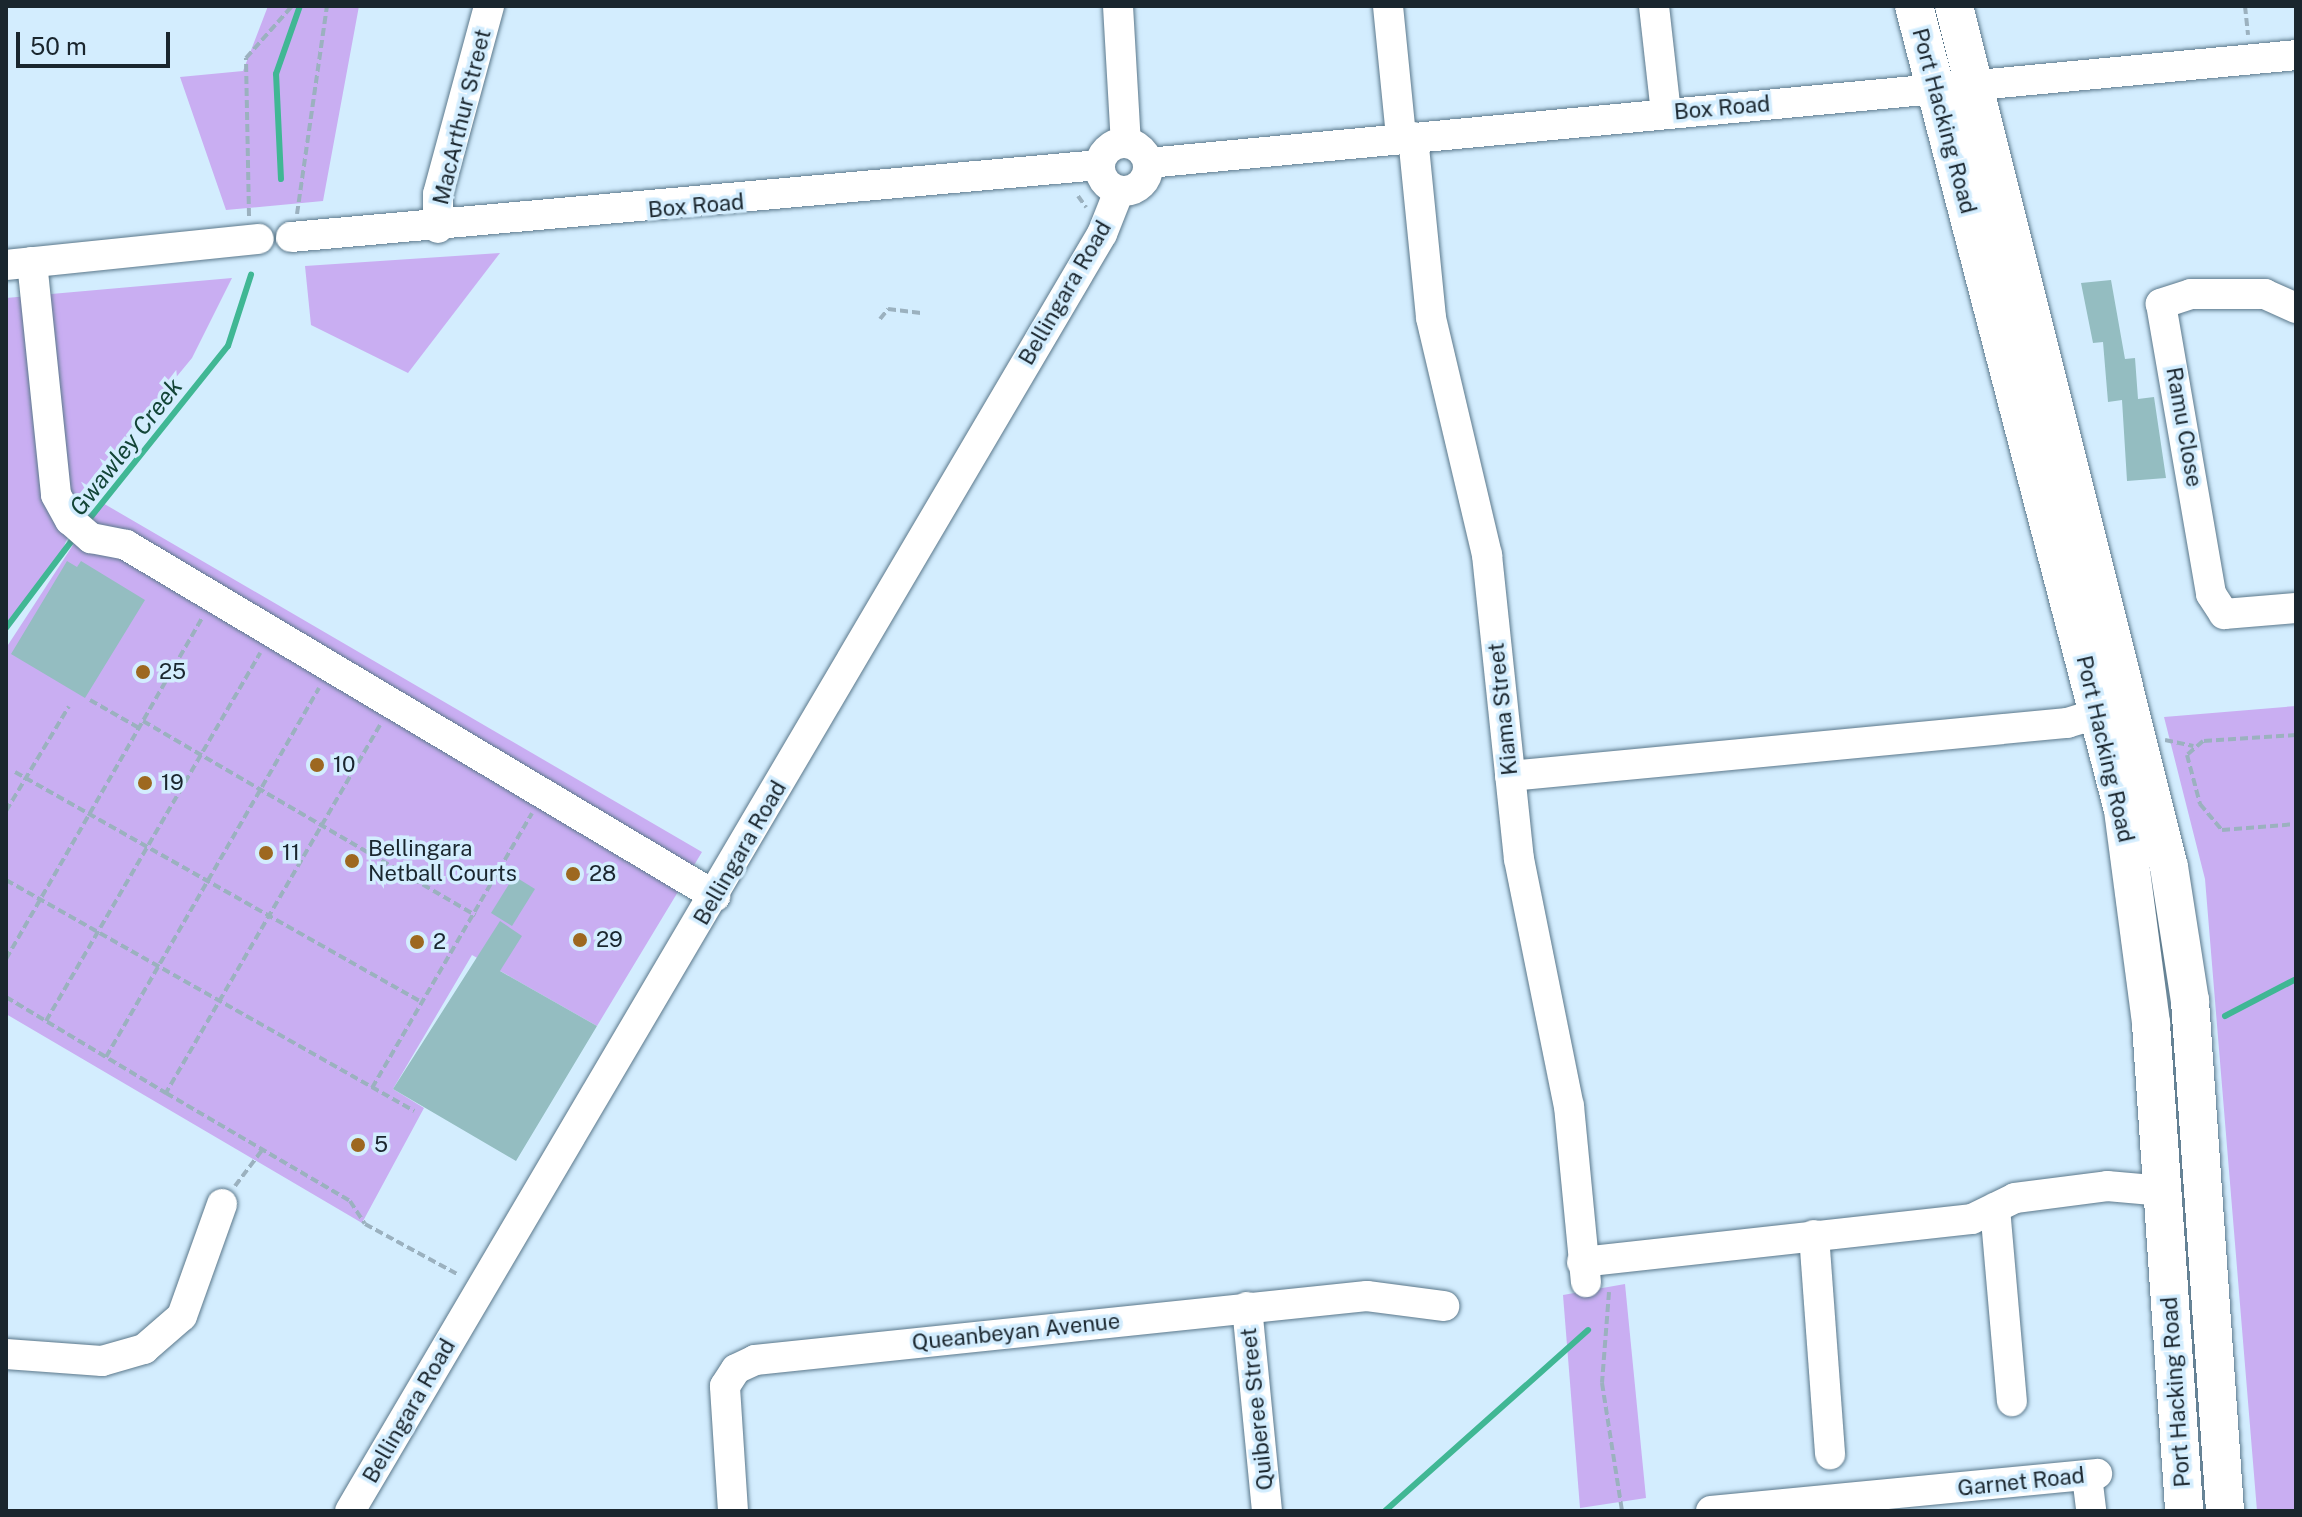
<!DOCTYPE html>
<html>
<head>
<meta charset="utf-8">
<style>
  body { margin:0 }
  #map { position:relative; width:2302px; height:1517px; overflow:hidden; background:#d3edfe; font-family:"Public Sans",sans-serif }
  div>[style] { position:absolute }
  .green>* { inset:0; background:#c9aef2 }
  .stream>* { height:6px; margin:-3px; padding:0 3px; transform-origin:3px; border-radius:3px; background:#40b794 }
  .building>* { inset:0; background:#94bdc1 }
  .path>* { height:4px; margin-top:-2px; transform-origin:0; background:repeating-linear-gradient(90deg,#9bb1bf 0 8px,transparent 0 12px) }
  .roads { filter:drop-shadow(0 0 2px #5b788b) drop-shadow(0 0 2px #5b788b) }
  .minor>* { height:30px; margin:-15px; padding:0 15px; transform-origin:15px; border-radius:15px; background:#fff }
  .minor>.ring { margin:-15px; padding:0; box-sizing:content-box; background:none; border:30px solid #fff; border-radius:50% }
  .major>* { height:38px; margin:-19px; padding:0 19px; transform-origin:19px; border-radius:19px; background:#fff }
  .dots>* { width:22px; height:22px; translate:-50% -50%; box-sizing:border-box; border:4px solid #d3edfe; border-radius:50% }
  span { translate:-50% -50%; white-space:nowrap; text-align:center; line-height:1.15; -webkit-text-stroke:7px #d3edfe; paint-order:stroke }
  .street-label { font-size:22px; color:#1a262e }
  .poi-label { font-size:22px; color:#1a262e }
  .left { translate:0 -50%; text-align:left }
  .water-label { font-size:24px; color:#134537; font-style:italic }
  .frame { position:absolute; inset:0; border:8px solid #1a262e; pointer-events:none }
  .scale { position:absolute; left:16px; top:32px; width:154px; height:36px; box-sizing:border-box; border:4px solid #1a262e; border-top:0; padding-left:10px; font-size:24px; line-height:28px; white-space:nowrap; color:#1a262e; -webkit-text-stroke:6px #d3edfe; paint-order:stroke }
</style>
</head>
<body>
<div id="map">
  <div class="green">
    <i style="clip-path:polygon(268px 6px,359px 6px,323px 201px,226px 210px,180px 77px,243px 71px)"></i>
    <i style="clip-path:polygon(500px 253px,408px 373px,311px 325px,305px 266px)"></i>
    <i style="clip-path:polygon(232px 278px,192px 358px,89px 483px,59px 559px,6px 628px,6px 298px)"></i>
    <i style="clip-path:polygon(101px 502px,702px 852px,597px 1026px,472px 955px,393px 1089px,424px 1108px,362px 1223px,6px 1014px,6px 648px)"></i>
    <i style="clip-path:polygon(2296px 706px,2296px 1511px,2257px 1511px,2205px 879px,2164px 717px)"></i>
    <i style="clip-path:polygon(1625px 1284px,1646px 1498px,1580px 1508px,1563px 1295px)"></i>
  </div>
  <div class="stream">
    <i style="left:281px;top:179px;width:105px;rotate:-92.7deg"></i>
    <i style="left:276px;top:74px;width:72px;rotate:-70.6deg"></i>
    <i style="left:86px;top:523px;width:227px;rotate:-51.3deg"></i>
    <i style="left:228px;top:346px;width:75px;rotate:-72.1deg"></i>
    <i style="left:6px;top:628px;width:116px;rotate:-53deg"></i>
    <i style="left:2225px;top:1016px;width:80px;rotate:-27.5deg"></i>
    <i style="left:1385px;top:1511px;width:272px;rotate:-41.7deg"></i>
  </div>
  <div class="building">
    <i style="clip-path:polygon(2111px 280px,2125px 359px,2135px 358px,2138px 399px,2154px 397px,2166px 478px,2127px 481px,2122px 400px,2108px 402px,2103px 342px,2093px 343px,2081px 283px)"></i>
    <i style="clip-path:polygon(67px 561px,77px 567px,81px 561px,145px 600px,85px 698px,11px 654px)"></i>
    <i style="clip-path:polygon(514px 876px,535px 889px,512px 926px,491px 913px)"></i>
    <i style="clip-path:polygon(500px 921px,522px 936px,500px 971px,597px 1026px,516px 1161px,393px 1089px)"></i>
  </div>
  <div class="path">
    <i style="left:2245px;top:6px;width:29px;rotate:84deg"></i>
    <i style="left:1078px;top:196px;width:14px;rotate:54deg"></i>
    <i style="left:297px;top:214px;width:210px;rotate:-81.8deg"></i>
    <i style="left:249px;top:216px;width:158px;rotate:-91.1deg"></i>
    <i style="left:246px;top:58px;width:69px;rotate:-48.5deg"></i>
    <i style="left:880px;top:319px;width:13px;rotate:-51deg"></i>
    <i style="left:888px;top:309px;width:33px;rotate:7deg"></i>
    <i style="left:90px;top:700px;width:56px;rotate:29.7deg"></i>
    <i style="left:143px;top:721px;width:385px;rotate:30.3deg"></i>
    <i style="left:380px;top:725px;width:426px;rotate:120.2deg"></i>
    <i style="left:166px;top:1093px;width:213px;rotate:30.4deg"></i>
    <i style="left:350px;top:1201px;width:27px;rotate:57deg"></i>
    <i style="left:365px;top:1224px;width:107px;rotate:28.5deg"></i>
    <i style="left:2296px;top:735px;width:93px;rotate:176.3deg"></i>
    <i style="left:2203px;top:741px;width:21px;rotate:139deg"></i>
    <i style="left:2187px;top:755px;width:51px;rotate:75.1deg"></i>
    <i style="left:2200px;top:804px;width:34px;rotate:50deg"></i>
    <i style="left:2222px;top:830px;width:74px;rotate:-4.6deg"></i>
    <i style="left:2165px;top:740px;width:29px;rotate:12deg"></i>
    <i style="left:15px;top:772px;width:469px;rotate:29.5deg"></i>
    <i style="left:6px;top:811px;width:122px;rotate:-59deg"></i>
    <i style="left:6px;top:880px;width:469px;rotate:29.5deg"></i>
    <i style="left:6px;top:959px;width:393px;rotate:-60.1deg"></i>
    <i style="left:6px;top:997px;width:187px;rotate:31deg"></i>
    <i style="left:46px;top:1021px;width:426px;rotate:-59.8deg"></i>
    <i style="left:106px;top:1057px;width:426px;rotate:-60deg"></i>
    <i style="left:372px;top:1088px;width:318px;rotate:-59.8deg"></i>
    <i style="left:235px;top:1186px;width:46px;rotate:-52.9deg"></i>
    <i style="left:1609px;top:1292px;width:91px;rotate:94.4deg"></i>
    <i style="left:1602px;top:1383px;width:130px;rotate:81.1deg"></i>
  </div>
  <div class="roads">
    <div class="minor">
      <i style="left:1118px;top:6px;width:137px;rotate:86.7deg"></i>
      <i style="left:1388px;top:6px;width:132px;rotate:84.3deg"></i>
      <i style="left:1654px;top:6px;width:108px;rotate:83.6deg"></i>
      <i style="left:1413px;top:137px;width:182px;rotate:84.3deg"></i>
      <i style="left:1431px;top:318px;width:244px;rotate:76.7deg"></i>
      <i style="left:1487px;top:555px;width:306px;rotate:84deg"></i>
      <i style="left:1519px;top:859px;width:252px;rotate:78.6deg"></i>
      <i style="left:1569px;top:1106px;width:177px;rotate:84.5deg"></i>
      <i class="ring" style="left:1100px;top:143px;width:18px;height:18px"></i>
      <i style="left:1148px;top:163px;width:1153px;rotate:-5.37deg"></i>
      <i style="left:438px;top:228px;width:34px;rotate:-90deg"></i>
      <i style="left:438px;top:194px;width:195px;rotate:-74.8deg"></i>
      <i style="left:291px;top:237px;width:811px;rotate:-5.09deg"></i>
      <i style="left:32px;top:262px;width:234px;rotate:84.1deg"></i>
      <i style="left:56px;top:495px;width:29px;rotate:61deg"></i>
      <i style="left:70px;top:520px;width:28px;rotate:41deg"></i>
      <i style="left:91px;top:538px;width:36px;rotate:11deg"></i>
      <i style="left:126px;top:545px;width:686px;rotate:30.79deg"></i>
      <i style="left:6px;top:265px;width:254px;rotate:-5.9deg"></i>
      <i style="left:2296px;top:308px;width:34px;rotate:-156deg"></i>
      <i style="left:2265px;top:294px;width:74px;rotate:180deg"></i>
      <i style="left:2191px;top:294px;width:32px;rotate:162deg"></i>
      <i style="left:2161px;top:304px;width:294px;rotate:80.2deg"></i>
      <i style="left:2211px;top:594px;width:24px;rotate:57deg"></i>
      <i style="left:2224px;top:614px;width:72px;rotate:-4.8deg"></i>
      <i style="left:1510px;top:776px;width:560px;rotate:-5.44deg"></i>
      <i style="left:2067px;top:723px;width:34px;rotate:-17deg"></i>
      <i style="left:1995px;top:1208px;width:194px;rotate:85deg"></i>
      <i style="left:1814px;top:1235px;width:220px;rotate:85.8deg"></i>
      <i style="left:1582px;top:1262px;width:392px;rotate:-6.3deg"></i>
      <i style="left:1972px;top:1219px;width:48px;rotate:-26deg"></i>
      <i style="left:2015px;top:1198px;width:93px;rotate:-7.4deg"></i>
      <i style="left:2107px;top:1186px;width:57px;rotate:5deg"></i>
      <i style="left:1247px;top:1307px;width:205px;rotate:84.4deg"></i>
      <i style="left:6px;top:1354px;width:96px;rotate:4.2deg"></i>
      <i style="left:102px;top:1361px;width:44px;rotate:-15.9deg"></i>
      <i style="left:144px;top:1349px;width:50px;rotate:-41deg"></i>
      <i style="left:182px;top:1316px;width:119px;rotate:-70.3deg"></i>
      <i style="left:2087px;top:1476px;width:35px;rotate:83deg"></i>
      <i style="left:350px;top:1511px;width:1482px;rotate:-59.51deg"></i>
      <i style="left:1102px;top:234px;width:46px;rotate:-68.4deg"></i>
      <i style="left:733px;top:1511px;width:125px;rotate:-93.7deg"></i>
      <i style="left:725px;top:1386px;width:20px;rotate:-57deg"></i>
      <i style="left:736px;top:1369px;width:21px;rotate:-25deg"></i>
      <i style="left:755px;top:1360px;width:615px;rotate:-5.97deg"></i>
      <i style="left:1367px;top:1296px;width:78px;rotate:7.4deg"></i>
      <i style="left:1711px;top:1511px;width:388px;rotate:-5.5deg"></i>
    </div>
    <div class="major">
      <i style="left:1914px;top:6px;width:831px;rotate:75.43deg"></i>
      <i style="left:2123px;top:810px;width:216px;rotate:82.5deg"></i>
      <i style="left:2151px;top:1024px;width:488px;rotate:86.1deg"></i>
      <i style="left:1954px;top:6px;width:887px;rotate:75.98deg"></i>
      <i style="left:2169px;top:867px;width:136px;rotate:81.1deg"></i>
      <i style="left:2190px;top:1001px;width:511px;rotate:86.07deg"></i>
    </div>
  </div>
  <div class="dots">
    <i style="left:143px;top:672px;background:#9d6820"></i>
    <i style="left:317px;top:765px;background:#9d6820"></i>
    <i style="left:145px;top:783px;background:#9d6820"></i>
    <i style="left:266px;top:853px;background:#9d6820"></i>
    <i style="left:352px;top:861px;background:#9d6820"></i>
    <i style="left:573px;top:874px;background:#9d6820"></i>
    <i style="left:580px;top:940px;background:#9d6820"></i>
    <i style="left:417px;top:942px;background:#9d6820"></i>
    <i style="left:358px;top:1145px;background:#9d6820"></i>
  </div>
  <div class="street-label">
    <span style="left:1722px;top:108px;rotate:-5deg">Box Road</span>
    <span style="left:462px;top:117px;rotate:-76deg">MacArthur Street</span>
    <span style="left:1944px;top:121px;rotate:75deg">Port Hacking Road</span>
    <span style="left:696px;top:206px;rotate:-5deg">Box Road</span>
    <span style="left:1065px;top:293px;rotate:-60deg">Bellingara Road</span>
    <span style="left:2184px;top:427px;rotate:80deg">Ramu Close</span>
    <span style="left:1503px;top:709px;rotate:-96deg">Kiama Street</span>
    <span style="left:2105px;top:749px;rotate:77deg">Port Hacking Road</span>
    <span style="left:740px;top:853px;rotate:-60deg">Bellingara Road</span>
    <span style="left:1016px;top:1332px;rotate:-6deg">Queanbeyan Avenue</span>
    <span style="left:2176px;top:1392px;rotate:-94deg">Port Hacking Road</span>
    <span style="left:1257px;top:1409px;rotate:-96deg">Quiberee Street</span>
    <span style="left:409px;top:1411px;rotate:-60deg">Bellingara Road</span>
    <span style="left:2021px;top:1482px;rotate:-6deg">Garnet Road</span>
  </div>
  <div class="poi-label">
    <span class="left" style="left:159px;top:672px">25</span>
    <span class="left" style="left:333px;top:765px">10</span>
    <span class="left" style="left:161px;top:783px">19</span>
    <span class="left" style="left:368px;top:861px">Bellingara<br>Netball Courts</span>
    <span class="left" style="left:282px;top:853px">11</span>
    <span class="left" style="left:589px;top:874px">28</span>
    <span class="left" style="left:596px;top:940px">29</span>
    <span class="left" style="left:433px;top:942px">2</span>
    <span class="left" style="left:374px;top:1145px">5</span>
  </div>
  <div class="water-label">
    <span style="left:126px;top:447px;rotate:-52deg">Gwawley Creek</span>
  </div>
  <div class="frame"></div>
  <div class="scale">50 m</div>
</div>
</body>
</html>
